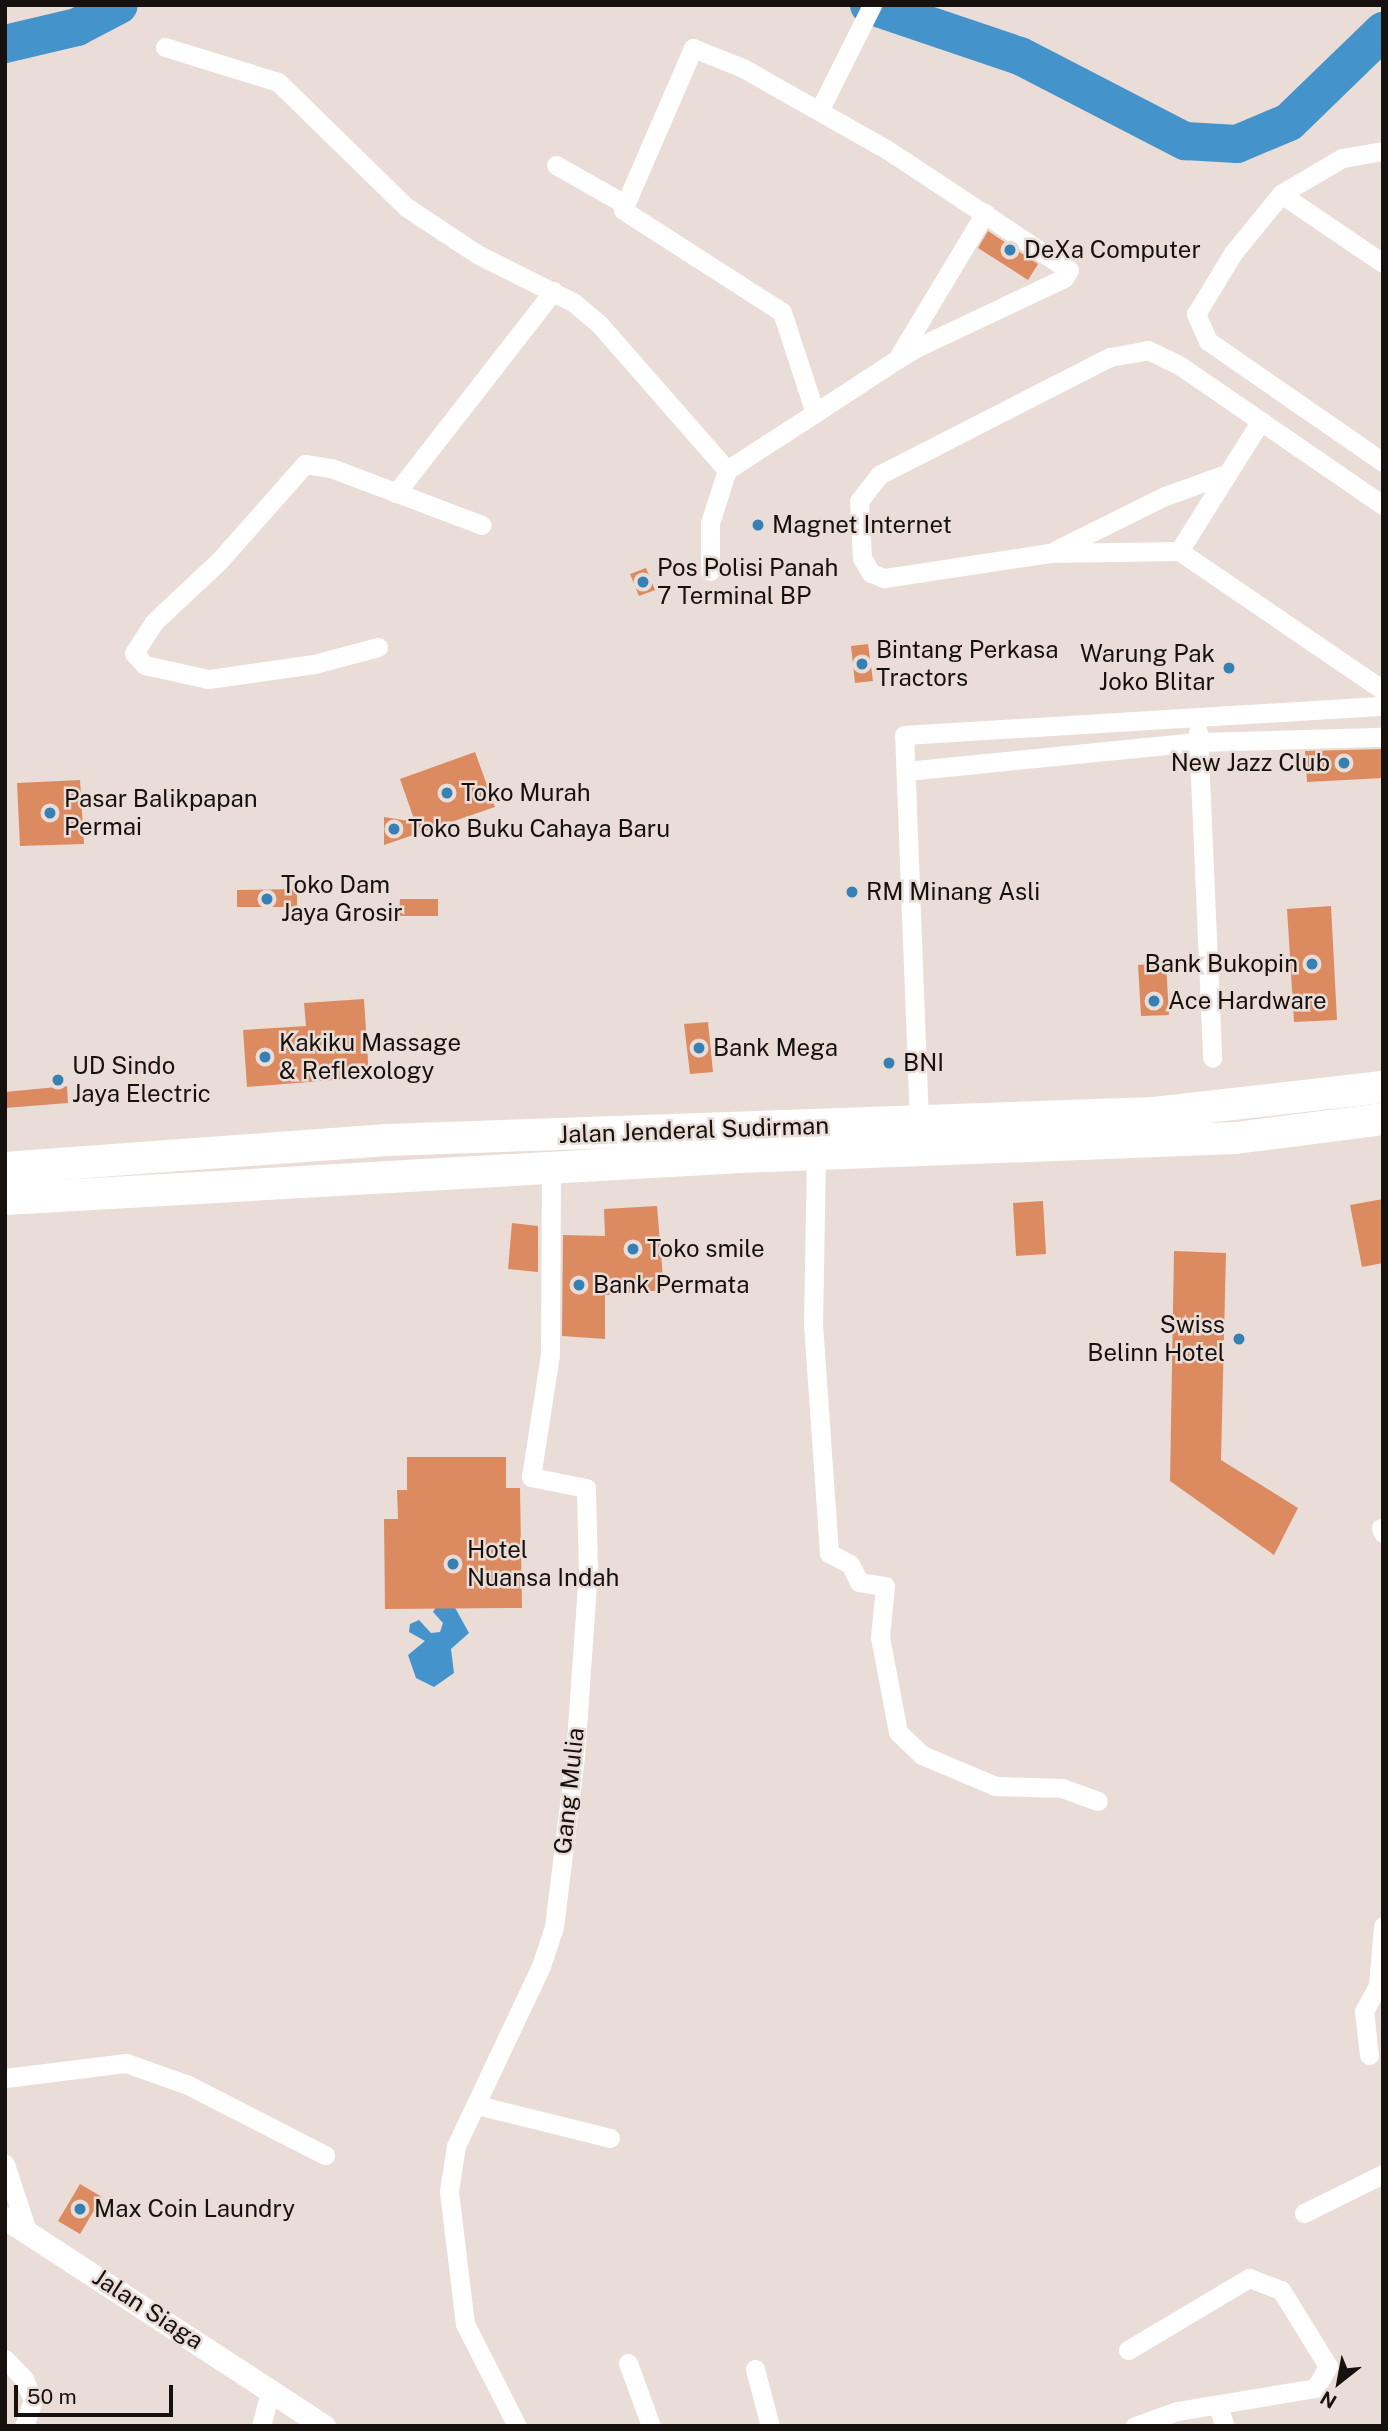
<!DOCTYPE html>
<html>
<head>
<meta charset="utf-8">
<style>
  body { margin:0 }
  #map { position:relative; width:1388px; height:2431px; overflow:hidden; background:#eaddd7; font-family:"Public Sans",sans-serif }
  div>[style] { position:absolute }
  .water>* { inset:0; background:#4593cb }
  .river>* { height:38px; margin:-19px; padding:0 19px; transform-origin:19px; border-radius:19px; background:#4593cb }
  .building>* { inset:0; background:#dc8b61 }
  .minor>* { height:19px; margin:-9.5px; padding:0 9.5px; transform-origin:9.5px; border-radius:9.5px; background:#fff }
  .tertiary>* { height:23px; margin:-11.5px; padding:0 11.5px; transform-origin:11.5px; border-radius:11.5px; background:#fff }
  .trunk>* { height:32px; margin:-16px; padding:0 16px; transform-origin:16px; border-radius:16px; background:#fff }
  .dots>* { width:19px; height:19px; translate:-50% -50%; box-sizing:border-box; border:4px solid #eaddd7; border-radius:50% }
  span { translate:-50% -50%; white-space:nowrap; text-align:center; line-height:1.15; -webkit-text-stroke:5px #eaddd7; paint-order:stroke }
  .poi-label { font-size:24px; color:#16110f }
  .left { translate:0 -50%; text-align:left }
  .right { translate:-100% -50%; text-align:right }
  .street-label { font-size:24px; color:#16110f }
  .frame { position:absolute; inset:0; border:7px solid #16110f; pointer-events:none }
  .north { position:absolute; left:1304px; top:2347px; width:70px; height:70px; -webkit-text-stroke:5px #eaddd7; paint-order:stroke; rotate:211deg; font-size:19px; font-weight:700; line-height:28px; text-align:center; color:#16110f }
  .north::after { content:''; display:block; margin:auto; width:24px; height:32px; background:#16110f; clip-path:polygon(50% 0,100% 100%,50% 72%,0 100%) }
  .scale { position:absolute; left:14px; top:2385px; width:159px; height:32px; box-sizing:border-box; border:4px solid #16110f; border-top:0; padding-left:9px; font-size:21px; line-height:24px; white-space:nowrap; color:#16110f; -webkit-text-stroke:5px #eaddd7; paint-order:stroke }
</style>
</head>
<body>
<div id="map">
  <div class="water">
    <i style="clip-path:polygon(438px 1604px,453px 1604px,469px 1633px,451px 1649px,454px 1673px,434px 1687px,416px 1678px,408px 1655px,425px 1641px,409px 1632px,410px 1624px,419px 1620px,431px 1633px,440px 1632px,443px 1623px,433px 1612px)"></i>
  </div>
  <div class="river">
    <i style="left:869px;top:5px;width:159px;rotate:18.7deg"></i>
    <i style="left:1020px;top:56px;width:186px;rotate:27.3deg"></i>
    <i style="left:1185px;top:141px;width:52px;rotate:3.3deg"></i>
    <i style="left:1237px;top:144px;width:56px;rotate:-22.9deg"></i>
    <i style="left:1289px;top:122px;width:131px;rotate:-44.1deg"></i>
    <i style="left:5px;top:44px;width:74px;rotate:-13.3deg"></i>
    <i style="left:77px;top:27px;width:47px;rotate:-27.6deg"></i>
  </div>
  <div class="building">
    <i style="clip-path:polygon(988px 231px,1038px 264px,1028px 280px,978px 248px)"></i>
    <i style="clip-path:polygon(646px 568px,655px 590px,639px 596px,630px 574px)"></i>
    <i style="clip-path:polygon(868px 644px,873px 681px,855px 683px,851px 646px)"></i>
    <i style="clip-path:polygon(1383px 749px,1383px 778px,1307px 782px,1305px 751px)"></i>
    <i style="clip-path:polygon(475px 752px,495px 807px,384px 845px,384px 817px,415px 822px,400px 779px)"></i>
    <i style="clip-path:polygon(80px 780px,84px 844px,20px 846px,17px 783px)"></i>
    <i style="clip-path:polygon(297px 889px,297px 907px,237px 907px,237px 890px)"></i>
    <i style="clip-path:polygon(400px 899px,438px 899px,438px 916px,399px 916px)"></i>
    <i style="clip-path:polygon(1331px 906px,1337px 1020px,1294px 1022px,1287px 909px)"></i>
    <i style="clip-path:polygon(1166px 963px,1169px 1015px,1141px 1016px,1138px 965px)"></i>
    <i style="clip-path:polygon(364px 999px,369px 1077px,247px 1087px,243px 1030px,306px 1026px,304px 1003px)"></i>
    <i style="clip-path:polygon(708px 1022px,713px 1072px,690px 1074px,684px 1024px)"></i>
    <i style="clip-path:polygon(67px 1086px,68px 1103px,5px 1108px,5px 1092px)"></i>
    <i style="clip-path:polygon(1383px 1199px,1383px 1263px,1362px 1267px,1350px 1205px)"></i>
    <i style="clip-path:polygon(1043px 1201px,1046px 1254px,1016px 1256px,1013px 1203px)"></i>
    <i style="clip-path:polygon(657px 1206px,664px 1290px,605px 1295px,605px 1339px,562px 1336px,563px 1235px,605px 1236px,604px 1209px)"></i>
    <i style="clip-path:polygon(512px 1223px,538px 1226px,538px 1272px,508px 1269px)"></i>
    <i style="clip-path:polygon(1174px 1251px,1226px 1253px,1221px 1460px,1298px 1508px,1274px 1555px,1170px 1481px)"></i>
    <i style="clip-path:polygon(407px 1457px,506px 1457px,506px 1488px,520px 1488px,522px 1608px,385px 1609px,384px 1519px,398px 1519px,397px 1490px,407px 1490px)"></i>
    <i style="clip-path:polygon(80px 2184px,102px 2197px,80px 2234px,58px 2221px)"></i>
  </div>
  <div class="minor">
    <i style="left:165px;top:47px;width:118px;rotate:17.2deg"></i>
    <i style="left:278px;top:82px;width:179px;rotate:44.3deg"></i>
    <i style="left:406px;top:207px;width:85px;rotate:33.5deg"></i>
    <i style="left:477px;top:254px;width:107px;rotate:26.6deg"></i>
    <i style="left:573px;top:302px;width:35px;rotate:40deg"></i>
    <i style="left:600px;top:325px;width:193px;rotate:48.8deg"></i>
    <i style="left:727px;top:470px;width:56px;rotate:107.8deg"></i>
    <i style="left:710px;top:523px;width:48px;rotate:90deg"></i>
    <i style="left:819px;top:111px;width:119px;rotate:-63.4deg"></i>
    <i style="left:1383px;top:151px;width:42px;rotate:170.3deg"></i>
    <i style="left:1342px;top:158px;width:71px;rotate:149.5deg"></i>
    <i style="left:1281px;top:194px;width:76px;rotate:129.1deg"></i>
    <i style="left:1233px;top:253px;width:71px;rotate:121.2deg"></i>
    <i style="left:1196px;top:314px;width:30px;rotate:66deg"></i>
    <i style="left:1208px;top:341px;width:213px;rotate:34.7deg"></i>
    <i style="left:556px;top:165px;width:77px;rotate:29.6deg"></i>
    <i style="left:1281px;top:194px;width:123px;rotate:34.1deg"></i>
    <i style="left:899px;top:356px;width:167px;rotate:-59deg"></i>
    <i style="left:1260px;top:422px;width:152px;rotate:122.1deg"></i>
    <i style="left:1179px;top:551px;width:247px;rotate:34.3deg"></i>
    <i style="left:727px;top:470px;width:105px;rotate:-32.9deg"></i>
    <i style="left:815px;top:413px;width:97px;rotate:-33.2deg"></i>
    <i style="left:896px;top:360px;width:23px;rotate:-31deg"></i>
    <i style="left:916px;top:348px;width:164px;rotate:-25.3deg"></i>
    <i style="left:1064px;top:278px;width:9px;rotate:-58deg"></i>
    <i style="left:1069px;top:270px;width:219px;rotate:-146.5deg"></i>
    <i style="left:886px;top:149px;width:164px;rotate:-150.5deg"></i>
    <i style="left:743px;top:68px;width:54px;rotate:-158.2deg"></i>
    <i style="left:693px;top:48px;width:176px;rotate:113.4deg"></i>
    <i style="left:623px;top:210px;width:189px;rotate:32.7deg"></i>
    <i style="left:782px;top:312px;width:106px;rotate:71.9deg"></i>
    <i style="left:396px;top:493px;width:256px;rotate:-52.1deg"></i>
    <i style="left:1054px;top:551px;width:124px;rotate:-26.4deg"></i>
    <i style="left:1165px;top:496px;width:65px;rotate:-19.8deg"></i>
    <i style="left:1179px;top:551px;width:129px;rotate:179.1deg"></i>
    <i style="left:1050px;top:553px;width:168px;rotate:171.4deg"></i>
    <i style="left:884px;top:578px;width:14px;rotate:-159deg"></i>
    <i style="left:871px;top:573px;width:17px;rotate:-121deg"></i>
    <i style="left:862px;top:558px;width:57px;rotate:-93deg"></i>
    <i style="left:859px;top:501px;width:33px;rotate:-52deg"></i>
    <i style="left:879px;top:475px;width:259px;rotate:-27.1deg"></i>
    <i style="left:1110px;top:357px;width:39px;rotate:-10deg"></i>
    <i style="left:1148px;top:350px;width:34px;rotate:26deg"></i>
    <i style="left:1179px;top:365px;width:247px;rotate:34.5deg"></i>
    <i style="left:378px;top:647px;width:66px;rotate:165.1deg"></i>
    <i style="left:314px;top:664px;width:107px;rotate:171.9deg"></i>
    <i style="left:208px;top:679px;width:65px;rotate:-167.5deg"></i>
    <i style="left:145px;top:665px;width:16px;rotate:-133deg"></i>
    <i style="left:134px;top:653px;width:37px;rotate:-57deg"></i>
    <i style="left:154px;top:622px;width:91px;rotate:-43.2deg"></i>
    <i style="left:220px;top:560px;width:128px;rotate:-48.5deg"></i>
    <i style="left:305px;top:464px;width:26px;rotate:9deg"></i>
    <i style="left:331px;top:468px;width:161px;rotate:20.7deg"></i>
    <i style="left:1198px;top:732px;width:326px;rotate:87.5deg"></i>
    <i style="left:906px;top:771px;width:294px;rotate:-5.7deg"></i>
    <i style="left:1199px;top:742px;width:184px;rotate:-1.6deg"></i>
    <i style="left:919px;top:1122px;width:387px;rotate:-92.2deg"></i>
    <i style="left:904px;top:735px;width:480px;rotate:-3.5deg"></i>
    <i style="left:816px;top:1154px;width:170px;rotate:91deg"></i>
    <i style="left:813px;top:1324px;width:230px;rotate:86deg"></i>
    <i style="left:829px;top:1553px;width:24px;rotate:28deg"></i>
    <i style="left:850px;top:1564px;width:20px;rotate:63deg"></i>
    <i style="left:859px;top:1582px;width:26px;rotate:9deg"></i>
    <i style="left:885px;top:1586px;width:51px;rotate:95.6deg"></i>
    <i style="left:880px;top:1637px;width:97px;rotate:79.3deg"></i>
    <i style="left:898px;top:1732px;width:33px;rotate:44deg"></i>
    <i style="left:922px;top:1755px;width:79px;rotate:23deg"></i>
    <i style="left:995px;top:1786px;width:67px;rotate:1.7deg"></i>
    <i style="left:1062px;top:1788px;width:38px;rotate:20deg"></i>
    <i style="left:1381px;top:1528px;width:5px;rotate:68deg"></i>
    <i style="left:1369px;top:2055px;width:44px;rotate:-96.5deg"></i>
    <i style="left:1364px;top:2011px;width:29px;rotate:-61deg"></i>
    <i style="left:1378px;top:1986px;width:60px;rotate:-85.2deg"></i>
    <i style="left:5px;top:2078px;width:122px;rotate:-7.1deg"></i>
    <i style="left:126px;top:2063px;width:66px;rotate:19.5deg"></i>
    <i style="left:188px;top:2085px;width:154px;rotate:27.1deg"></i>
    <i style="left:477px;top:2105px;width:137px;rotate:13.9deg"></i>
    <i style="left:5px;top:2164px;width:71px;rotate:71.8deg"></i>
    <i style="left:1304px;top:2213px;width:88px;rotate:-26.3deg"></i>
    <i style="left:1128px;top:2350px;width:141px;rotate:-30.8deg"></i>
    <i style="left:1249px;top:2278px;width:34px;rotate:21deg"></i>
    <i style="left:1281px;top:2290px;width:89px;rotate:58.3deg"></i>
    <i style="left:1328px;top:2366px;width:25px;rotate:119deg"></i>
    <i style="left:1316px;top:2388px;width:141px;rotate:170.6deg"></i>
    <i style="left:1177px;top:2411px;width:45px;rotate:160.3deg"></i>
    <i style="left:5px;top:2359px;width:28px;rotate:46deg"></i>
    <i style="left:24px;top:2379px;width:23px;rotate:67deg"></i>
    <i style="left:33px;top:2400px;width:28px;rotate:109deg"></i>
    <i style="left:628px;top:2363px;width:67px;rotate:69.9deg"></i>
    <i style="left:755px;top:2369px;width:59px;rotate:75.3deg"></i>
    <i style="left:1218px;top:2407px;width:20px;rotate:70deg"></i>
    <i style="left:261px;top:2426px;width:38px;rotate:-75deg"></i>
    <i style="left:517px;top:2426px;width:114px;rotate:-117deg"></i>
    <i style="left:465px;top:2324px;width:134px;rotate:-96.9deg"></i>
    <i style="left:449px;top:2191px;width:46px;rotate:-81.2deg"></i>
    <i style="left:456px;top:2146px;width:199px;rotate:-64.7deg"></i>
    <i style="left:541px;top:1966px;width:41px;rotate:-71.6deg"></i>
    <i style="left:554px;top:1927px;width:172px;rotate:-83deg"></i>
    <i style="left:575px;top:1756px;width:185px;rotate:-86deg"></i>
    <i style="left:588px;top:1571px;width:83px;rotate:-91.4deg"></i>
    <i style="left:586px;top:1488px;width:56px;rotate:-168.7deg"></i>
    <i style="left:531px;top:1477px;width:124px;rotate:-81.2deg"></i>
    <i style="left:550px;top:1354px;width:187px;rotate:-89.7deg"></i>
  </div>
  <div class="tertiary">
    <i style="left:5px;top:2218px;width:381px;rotate:33.1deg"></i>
  </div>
  <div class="trunk">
    <i style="left:5px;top:1168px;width:383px;rotate:-4.2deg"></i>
    <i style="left:387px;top:1140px;width:767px;rotate:-2.02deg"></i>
    <i style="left:1154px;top:1113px;width:230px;rotate:-6.5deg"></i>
    <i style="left:5px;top:1199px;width:736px;rotate:-3.27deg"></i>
    <i style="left:740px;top:1157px;width:495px;rotate:-2.2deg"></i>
    <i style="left:1235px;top:1138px;width:149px;rotate:-7.3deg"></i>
  </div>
  <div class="dots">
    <i style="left:1010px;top:250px;background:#3780b4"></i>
    <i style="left:758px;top:525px;background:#3780b4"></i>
    <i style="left:643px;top:582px;background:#3780b4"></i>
    <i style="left:862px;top:664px;background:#3780b4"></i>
    <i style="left:1229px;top:668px;background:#3780b4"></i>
    <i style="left:1344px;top:763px;background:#3780b4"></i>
    <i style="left:447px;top:793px;background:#3780b4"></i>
    <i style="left:50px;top:813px;background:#3780b4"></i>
    <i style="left:394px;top:829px;background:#3780b4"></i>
    <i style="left:852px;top:892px;background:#3780b4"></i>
    <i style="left:267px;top:899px;background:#3780b4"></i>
    <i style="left:1312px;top:964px;background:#3780b4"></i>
    <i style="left:1154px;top:1001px;background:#3780b4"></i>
    <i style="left:699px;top:1048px;background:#3780b4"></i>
    <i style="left:265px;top:1057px;background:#3780b4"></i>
    <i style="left:889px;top:1063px;background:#3780b4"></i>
    <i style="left:58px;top:1080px;background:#3780b4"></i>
    <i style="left:633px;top:1249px;background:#3780b4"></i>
    <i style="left:579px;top:1285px;background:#3780b4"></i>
    <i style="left:1239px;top:1339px;background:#3780b4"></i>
    <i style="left:453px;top:1564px;background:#3780b4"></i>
    <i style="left:80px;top:2209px;background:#3780b4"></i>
  </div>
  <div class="poi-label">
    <span class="left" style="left:1024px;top:250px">DeXa Computer</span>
    <span class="left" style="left:772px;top:525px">Magnet Internet</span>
    <span class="left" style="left:657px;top:582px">Pos Polisi Panah<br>7 Terminal BP</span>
    <span class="left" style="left:876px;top:664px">Bintang Perkasa<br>Tractors</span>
    <span class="right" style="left:1215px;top:668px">Warung Pak<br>Joko Blitar</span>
    <span class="right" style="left:1330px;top:763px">New Jazz Club</span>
    <span class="left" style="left:461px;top:793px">Toko Murah</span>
    <span class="left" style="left:64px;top:813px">Pasar Balikpapan<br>Permai</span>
    <span class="left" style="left:408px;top:829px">Toko Buku Cahaya Baru</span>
    <span class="left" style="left:281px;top:899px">Toko Dam<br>Jaya Grosir</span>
    <span class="left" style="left:866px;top:892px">RM Minang Asli</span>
    <span class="right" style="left:1298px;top:964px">Bank Bukopin</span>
    <span class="left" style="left:1168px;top:1001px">Ace Hardware</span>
    <span class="left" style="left:279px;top:1057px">Kakiku Massage<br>&amp; Reflexology</span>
    <span class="left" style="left:713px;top:1048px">Bank Mega</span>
    <span class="left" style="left:903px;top:1063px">BNI</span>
    <span class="left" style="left:72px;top:1080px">UD Sindo<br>Jaya Electric</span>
    <span class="left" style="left:647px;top:1249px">Toko smile</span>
    <span class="left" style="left:593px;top:1285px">Bank Permata</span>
    <span class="right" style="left:1225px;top:1339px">Swiss<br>Belinn Hotel</span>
    <span class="left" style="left:467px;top:1564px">Hotel<br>Nuansa Indah</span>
    <span class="left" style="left:94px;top:2209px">Max Coin Laundry</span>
  </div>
  <div class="street-label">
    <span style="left:694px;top:1130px;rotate:-2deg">Jalan Jenderal Sudirman</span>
    <span style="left:569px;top:1791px;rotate:-84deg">Gang Mulia</span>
    <span style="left:148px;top:2309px;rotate:33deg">Jalan Siaga</span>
  </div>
  <div class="frame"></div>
  <div class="north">N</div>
  <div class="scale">50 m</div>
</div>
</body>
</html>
